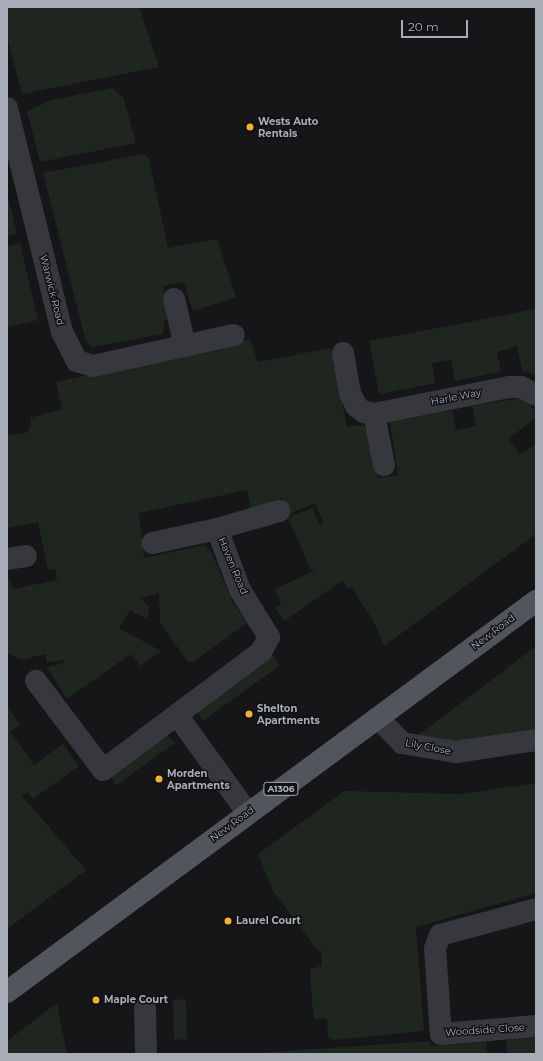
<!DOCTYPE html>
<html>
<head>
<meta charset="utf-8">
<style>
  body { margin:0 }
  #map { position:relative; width:543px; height:1061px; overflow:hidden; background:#161618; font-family:Montserrat,sans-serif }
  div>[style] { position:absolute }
  .green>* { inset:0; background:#1e261f }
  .minor>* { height:22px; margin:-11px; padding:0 11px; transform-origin:11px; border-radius:11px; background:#37383d }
  .primary>* { height:22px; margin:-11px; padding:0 11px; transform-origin:11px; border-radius:11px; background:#53555c }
  .dots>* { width:11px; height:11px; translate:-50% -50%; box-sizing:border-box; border:2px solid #111113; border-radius:50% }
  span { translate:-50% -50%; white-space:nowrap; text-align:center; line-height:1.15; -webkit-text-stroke:3px #111113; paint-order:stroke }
  .shield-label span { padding:1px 3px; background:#111113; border:1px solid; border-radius:3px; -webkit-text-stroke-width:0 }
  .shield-label { font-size:9px; color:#a8adb8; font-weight:700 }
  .poi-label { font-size:10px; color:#a8adb8; font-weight:700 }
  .left { translate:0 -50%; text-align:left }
  .street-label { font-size:10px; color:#a8adb8 }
  .frame { position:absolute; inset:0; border:8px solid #a8adb8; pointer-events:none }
  .scale { position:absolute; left:401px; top:20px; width:67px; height:18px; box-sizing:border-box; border:2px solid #a8adb8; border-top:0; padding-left:5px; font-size:12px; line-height:14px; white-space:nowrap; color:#a8adb8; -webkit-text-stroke:3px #111113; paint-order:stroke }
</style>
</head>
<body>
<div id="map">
  <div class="green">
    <i style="clip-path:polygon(7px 7px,139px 7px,159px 67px,22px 94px,7px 37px)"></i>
    <i style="clip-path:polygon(112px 88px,123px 97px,136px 143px,40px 162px,27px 111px,52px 100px)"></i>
    <i style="clip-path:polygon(143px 154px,149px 159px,168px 248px,217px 239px,236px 297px,193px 311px,184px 282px,163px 286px,170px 318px,165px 320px,163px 334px,92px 347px,86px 342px,43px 173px)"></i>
    <i style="clip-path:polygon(7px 193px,17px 233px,7px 236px)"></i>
    <i style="clip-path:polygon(20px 243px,38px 320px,7px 327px,7px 246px)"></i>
    <i style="clip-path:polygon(536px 309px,536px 375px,522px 371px,517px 346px,497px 352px,501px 372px,455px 381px,451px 360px,432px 363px,435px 383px,379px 394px,369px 341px)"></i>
    <i style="clip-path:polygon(250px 339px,258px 362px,331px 348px,347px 427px,363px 425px,368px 432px,378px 478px,398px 475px,390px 422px,452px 410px,456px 430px,476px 426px,472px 406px,522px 398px,536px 411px,536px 418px,508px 439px,521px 455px,536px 444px,536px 534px,384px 646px,374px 622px,351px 587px,348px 589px,343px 580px,284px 621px,275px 608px,281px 604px,275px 589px,316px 570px,311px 570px,288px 518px,312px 508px,320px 525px,324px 524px,315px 503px,289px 514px,282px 498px,251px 510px,247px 490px,139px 513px,144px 558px,204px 545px,211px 551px,232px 601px,247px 623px,193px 662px,188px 662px,160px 623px,159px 593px,140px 598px,149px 606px,148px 620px,130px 610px,119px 628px,161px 651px,140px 666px,131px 654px,67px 699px,47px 667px,65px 663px,63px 660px,47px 663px,45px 654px,21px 660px,7px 653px,7px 574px,13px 589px,57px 580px,55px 569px,48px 570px,38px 522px,7px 528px,7px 435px,26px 433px,31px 427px,30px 418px,62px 409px,56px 382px)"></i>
    <i style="clip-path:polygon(536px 646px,536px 733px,459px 745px,417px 736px)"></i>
    <i style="clip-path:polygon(273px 655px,280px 665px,203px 721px,199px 714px,201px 708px)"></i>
    <i style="clip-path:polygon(7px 706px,20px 725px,10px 732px,34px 765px,63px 744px,79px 766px,33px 799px,28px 792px,22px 796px,86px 870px,7px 929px)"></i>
    <i style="clip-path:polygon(167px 735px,175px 743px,115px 786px,111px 774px)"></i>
    <i style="clip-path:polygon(536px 783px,536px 893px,416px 927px,424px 1031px,333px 1040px,328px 1036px,327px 1018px,314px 1019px,312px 1002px,310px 969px,322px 966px,321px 950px,318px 951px,273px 891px,258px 854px,344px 791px,462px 794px)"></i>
    <i style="clip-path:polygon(186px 999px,187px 1039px,174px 1040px,173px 1000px)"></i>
    <i style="clip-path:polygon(57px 1003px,67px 1054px,7px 1054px,7px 1041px)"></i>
    <i style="clip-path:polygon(536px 1038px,536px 1054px,507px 1054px,506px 1040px)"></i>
    <i style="clip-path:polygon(430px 1041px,431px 1046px,486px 1042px,487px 1054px,244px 1054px)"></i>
  </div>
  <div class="minor">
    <i style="left:7px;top:108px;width:231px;rotate:76.2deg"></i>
    <i style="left:62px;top:332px;width:33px;rotate:63deg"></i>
    <i style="left:77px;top:361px;width:17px;rotate:17deg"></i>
    <i style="left:93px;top:366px;width:144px;rotate:-12.4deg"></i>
    <i style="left:174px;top:299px;width:48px;rotate:76.8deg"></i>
    <i style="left:343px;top:353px;width:41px;rotate:80.1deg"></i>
    <i style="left:350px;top:393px;width:14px;rotate:65deg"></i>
    <i style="left:356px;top:406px;width:10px;rotate:37deg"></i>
    <i style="left:364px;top:412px;width:10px;rotate:11deg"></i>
    <i style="left:374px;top:414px;width:138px;rotate:-11.3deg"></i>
    <i style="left:509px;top:387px;width:12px"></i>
    <i style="left:521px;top:387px;width:17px;rotate:28deg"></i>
    <i style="left:374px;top:414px;width:52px;rotate:78.9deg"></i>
    <i style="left:217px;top:529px;width:65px;rotate:-16.2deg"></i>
    <i style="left:7px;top:559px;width:19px;rotate:-9deg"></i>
    <i style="left:36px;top:681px;width:111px;rotate:53deg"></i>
    <i style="left:103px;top:770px;width:197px;rotate:-36.8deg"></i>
    <i style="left:261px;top:652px;width:17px;rotate:-62deg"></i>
    <i style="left:269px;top:637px;width:55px;rotate:-121.7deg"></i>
    <i style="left:240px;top:590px;width:65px;rotate:-110.7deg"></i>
    <i style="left:217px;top:529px;width:66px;rotate:167.8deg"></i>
    <i style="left:177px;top:715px;width:120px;rotate:54.2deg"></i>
    <i style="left:378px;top:718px;width:35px;rotate:46deg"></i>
    <i style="left:402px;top:743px;width:55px;rotate:9.5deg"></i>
    <i style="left:456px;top:752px;width:81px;rotate:-8.5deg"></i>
    <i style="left:536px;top:909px;width:99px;rotate:164.8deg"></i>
    <i style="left:440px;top:935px;width:15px;rotate:110deg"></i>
    <i style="left:435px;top:949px;width:85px;rotate:86deg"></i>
    <i style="left:441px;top:1034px;width:95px;rotate:-4.8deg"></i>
    <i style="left:145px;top:1008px;width:46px;rotate:88.8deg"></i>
  </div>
  <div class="primary">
    <i style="left:7px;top:992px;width:658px;rotate:-36.47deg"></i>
  </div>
  <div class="dots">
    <i style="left:250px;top:127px;background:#f2b134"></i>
    <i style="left:249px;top:714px;background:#f2b134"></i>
    <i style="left:159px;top:779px;background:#f2b134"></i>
    <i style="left:228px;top:921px;background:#f2b134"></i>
    <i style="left:96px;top:1000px;background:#f2b134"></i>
  </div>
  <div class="shield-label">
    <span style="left:281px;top:789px">A1306</span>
  </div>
  <div class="poi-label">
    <span class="left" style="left:258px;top:127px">Wests Auto<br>Rentals</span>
    <span class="left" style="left:257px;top:714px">Shelton<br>Apartments</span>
    <span class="left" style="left:167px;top:779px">Morden<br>Apartments</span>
    <span class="left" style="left:236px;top:921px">Laurel Court</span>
    <span class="left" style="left:104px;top:1000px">Maple Court</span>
  </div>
  <div class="street-label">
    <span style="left:52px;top:290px;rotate:76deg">Warwick Road</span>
    <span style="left:456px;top:397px;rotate:-11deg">Harle Way</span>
    <span style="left:233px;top:566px;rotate:67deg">Haven Road</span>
    <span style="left:493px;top:632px;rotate:-37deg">New Road</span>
    <span style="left:428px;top:747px;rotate:11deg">Lily Close</span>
    <span style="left:232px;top:824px;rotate:-37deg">New Road</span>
    <span style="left:485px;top:1030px;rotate:-4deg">Woodside Close</span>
  </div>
  <div class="frame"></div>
  <div class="scale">20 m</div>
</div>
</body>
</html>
